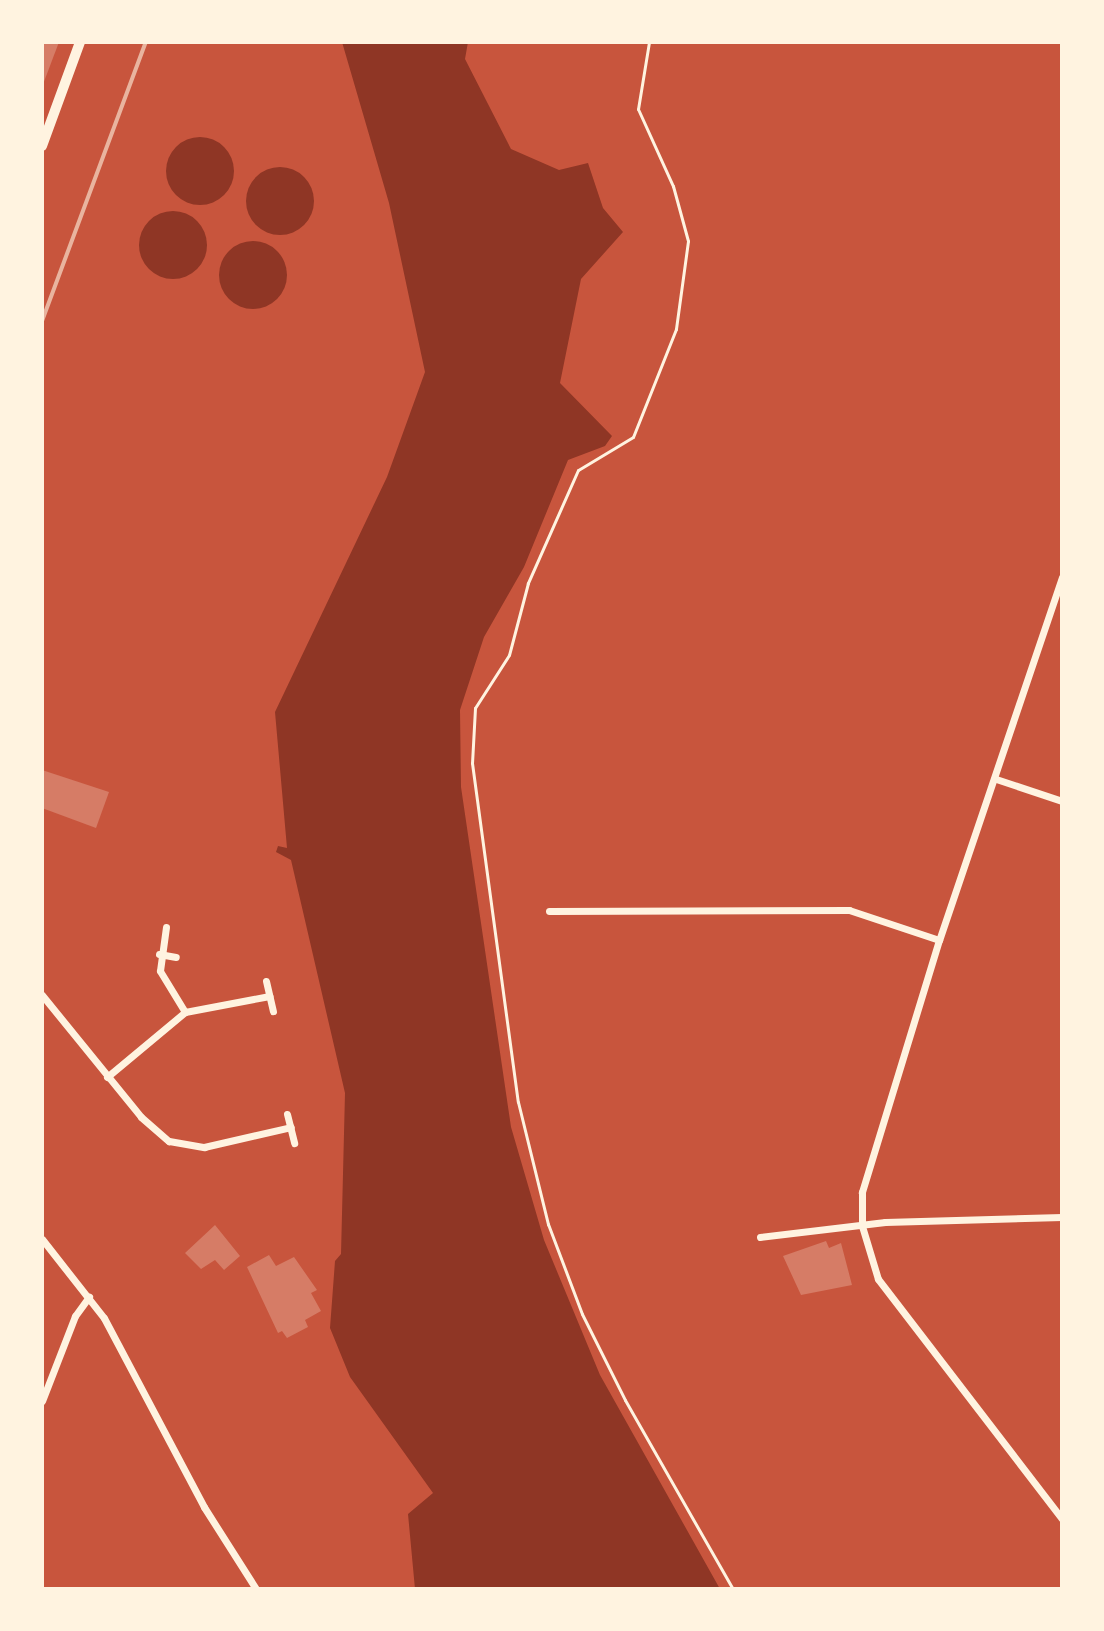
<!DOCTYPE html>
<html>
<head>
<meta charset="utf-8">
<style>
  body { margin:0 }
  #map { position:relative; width:1104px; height:1631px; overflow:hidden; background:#c8553d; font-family:"Roboto Condensed",sans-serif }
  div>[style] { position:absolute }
  .water>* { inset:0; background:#8f3625 }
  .round { border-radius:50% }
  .building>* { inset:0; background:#d67c66 }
  .path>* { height:3px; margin:-1.5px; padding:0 1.5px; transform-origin:1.5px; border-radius:1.5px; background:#fff3e0 }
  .minor>* { height:7px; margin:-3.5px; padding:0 3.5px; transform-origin:3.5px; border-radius:3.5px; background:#fff3e0 }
  .primary>* { height:10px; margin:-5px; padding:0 5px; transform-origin:5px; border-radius:5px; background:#fff3e0 }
  .rail>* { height:4px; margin:-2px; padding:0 2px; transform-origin:2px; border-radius:2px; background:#e9b49f }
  span { translate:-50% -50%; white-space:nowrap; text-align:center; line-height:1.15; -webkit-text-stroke:6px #fff3e0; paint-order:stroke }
  .frame { position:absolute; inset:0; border:44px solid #fff3e0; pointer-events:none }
</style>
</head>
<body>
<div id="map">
  <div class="water">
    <i style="clip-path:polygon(342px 42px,468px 42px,465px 59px,511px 149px,559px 170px,588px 163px,603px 208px,623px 232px,581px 279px,560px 383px,612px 436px,605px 446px,568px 460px,524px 567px,484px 637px,460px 710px,461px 787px,511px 1127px,544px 1240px,600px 1375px,720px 1589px,415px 1589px,408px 1514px,433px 1493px,350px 1377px,330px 1328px,335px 1261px,341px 1254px,345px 1093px,291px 860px,276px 852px,278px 846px,287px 848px,275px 712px,387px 477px,425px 372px,389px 203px)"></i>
    <i class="round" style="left:166px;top:137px;width:68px;height:68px"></i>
    <i class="round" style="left:246px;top:167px;width:68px;height:68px"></i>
    <i class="round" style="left:139px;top:211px;width:68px;height:68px"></i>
    <i class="round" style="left:219px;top:241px;width:68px;height:68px"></i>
  </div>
  <div class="building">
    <i style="clip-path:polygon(42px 42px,59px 42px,42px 87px)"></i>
    <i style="clip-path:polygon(42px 770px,109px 792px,96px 828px,42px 808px)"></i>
    <i style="clip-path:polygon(215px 1225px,240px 1256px,224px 1270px,215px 1260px,201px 1269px,185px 1253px)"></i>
    <i style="clip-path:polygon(826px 1241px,829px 1248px,841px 1243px,852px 1285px,801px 1295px,783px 1256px)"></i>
    <i style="clip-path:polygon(269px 1255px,276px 1266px,294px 1257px,317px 1290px,311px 1293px,321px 1311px,305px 1320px,308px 1327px,287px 1338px,282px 1331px,278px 1333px,247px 1267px)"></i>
  </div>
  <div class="path">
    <i style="left:649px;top:42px;width:68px;rotate:99.3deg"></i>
    <i style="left:638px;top:109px;width:85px;rotate:65.6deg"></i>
    <i style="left:673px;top:186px;width:57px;rotate:74.7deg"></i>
    <i style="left:688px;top:241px;width:89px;rotate:97.8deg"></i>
    <i style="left:676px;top:329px;width:116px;rotate:111.7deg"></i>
    <i style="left:633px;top:437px;width:64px;rotate:149deg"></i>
    <i style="left:578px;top:470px;width:124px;rotate:113.9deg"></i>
    <i style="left:528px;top:583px;width:74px;rotate:104.8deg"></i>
    <i style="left:509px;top:655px;width:63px;rotate:122.7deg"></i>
    <i style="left:475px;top:708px;width:55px;rotate:93.1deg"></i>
    <i style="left:472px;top:763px;width:342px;rotate:82.3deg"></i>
    <i style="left:518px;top:1102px;width:126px;rotate:76.2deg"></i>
    <i style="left:548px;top:1224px;width:96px;rotate:69.3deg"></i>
    <i style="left:582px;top:1314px;width:96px;rotate:63.4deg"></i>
    <i style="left:625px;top:1400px;width:218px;rotate:60.3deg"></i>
  </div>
  <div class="minor">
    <i style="left:1062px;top:577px;width:383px;rotate:108.7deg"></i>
    <i style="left:939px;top:940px;width:264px;rotate:107deg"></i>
    <i style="left:862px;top:1192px;width:34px;rotate:90deg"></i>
    <i style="left:862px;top:1226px;width:55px;rotate:73.2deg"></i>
    <i style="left:878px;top:1279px;width:302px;rotate:52.5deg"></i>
    <i style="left:996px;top:779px;width:70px;rotate:18.4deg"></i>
    <i style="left:549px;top:911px;width:300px;rotate:-0.2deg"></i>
    <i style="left:849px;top:910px;width:95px;rotate:18.4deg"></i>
    <i style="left:166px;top:927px;width:44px;rotate:97.8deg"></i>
    <i style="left:160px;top:971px;width:48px;rotate:58.6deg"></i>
    <i style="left:159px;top:954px;width:17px;rotate:10deg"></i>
    <i style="left:266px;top:981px;width:31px;rotate:77deg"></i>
    <i style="left:42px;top:995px;width:157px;rotate:50.9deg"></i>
    <i style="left:141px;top:1117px;width:37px;rotate:41deg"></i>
    <i style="left:169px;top:1141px;width:36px;rotate:10deg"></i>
    <i style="left:204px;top:1147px;width:89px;rotate:-12.9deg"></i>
    <i style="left:107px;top:1077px;width:102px;rotate:-39.8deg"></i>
    <i style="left:185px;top:1012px;width:86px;rotate:-10.7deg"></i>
    <i style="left:287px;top:1114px;width:30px;rotate:76deg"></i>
    <i style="left:760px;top:1237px;width:126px;rotate:-6.8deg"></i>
    <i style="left:885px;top:1222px;width:177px;rotate:-1.6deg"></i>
    <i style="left:42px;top:1239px;width:100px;rotate:51.9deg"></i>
    <i style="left:104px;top:1318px;width:214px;rotate:62.1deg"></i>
    <i style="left:204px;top:1507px;width:97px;rotate:57.6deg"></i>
    <i style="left:42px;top:1401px;width:91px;rotate:-68.8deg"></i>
    <i style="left:75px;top:1316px;width:24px;rotate:-54deg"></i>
  </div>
  <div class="primary">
    <i style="left:42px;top:146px;width:111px;rotate:-69.9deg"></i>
  </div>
  <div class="rail">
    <i style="left:42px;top:321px;width:298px;rotate:-69.6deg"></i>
  </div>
  <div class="frame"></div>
</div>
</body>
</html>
